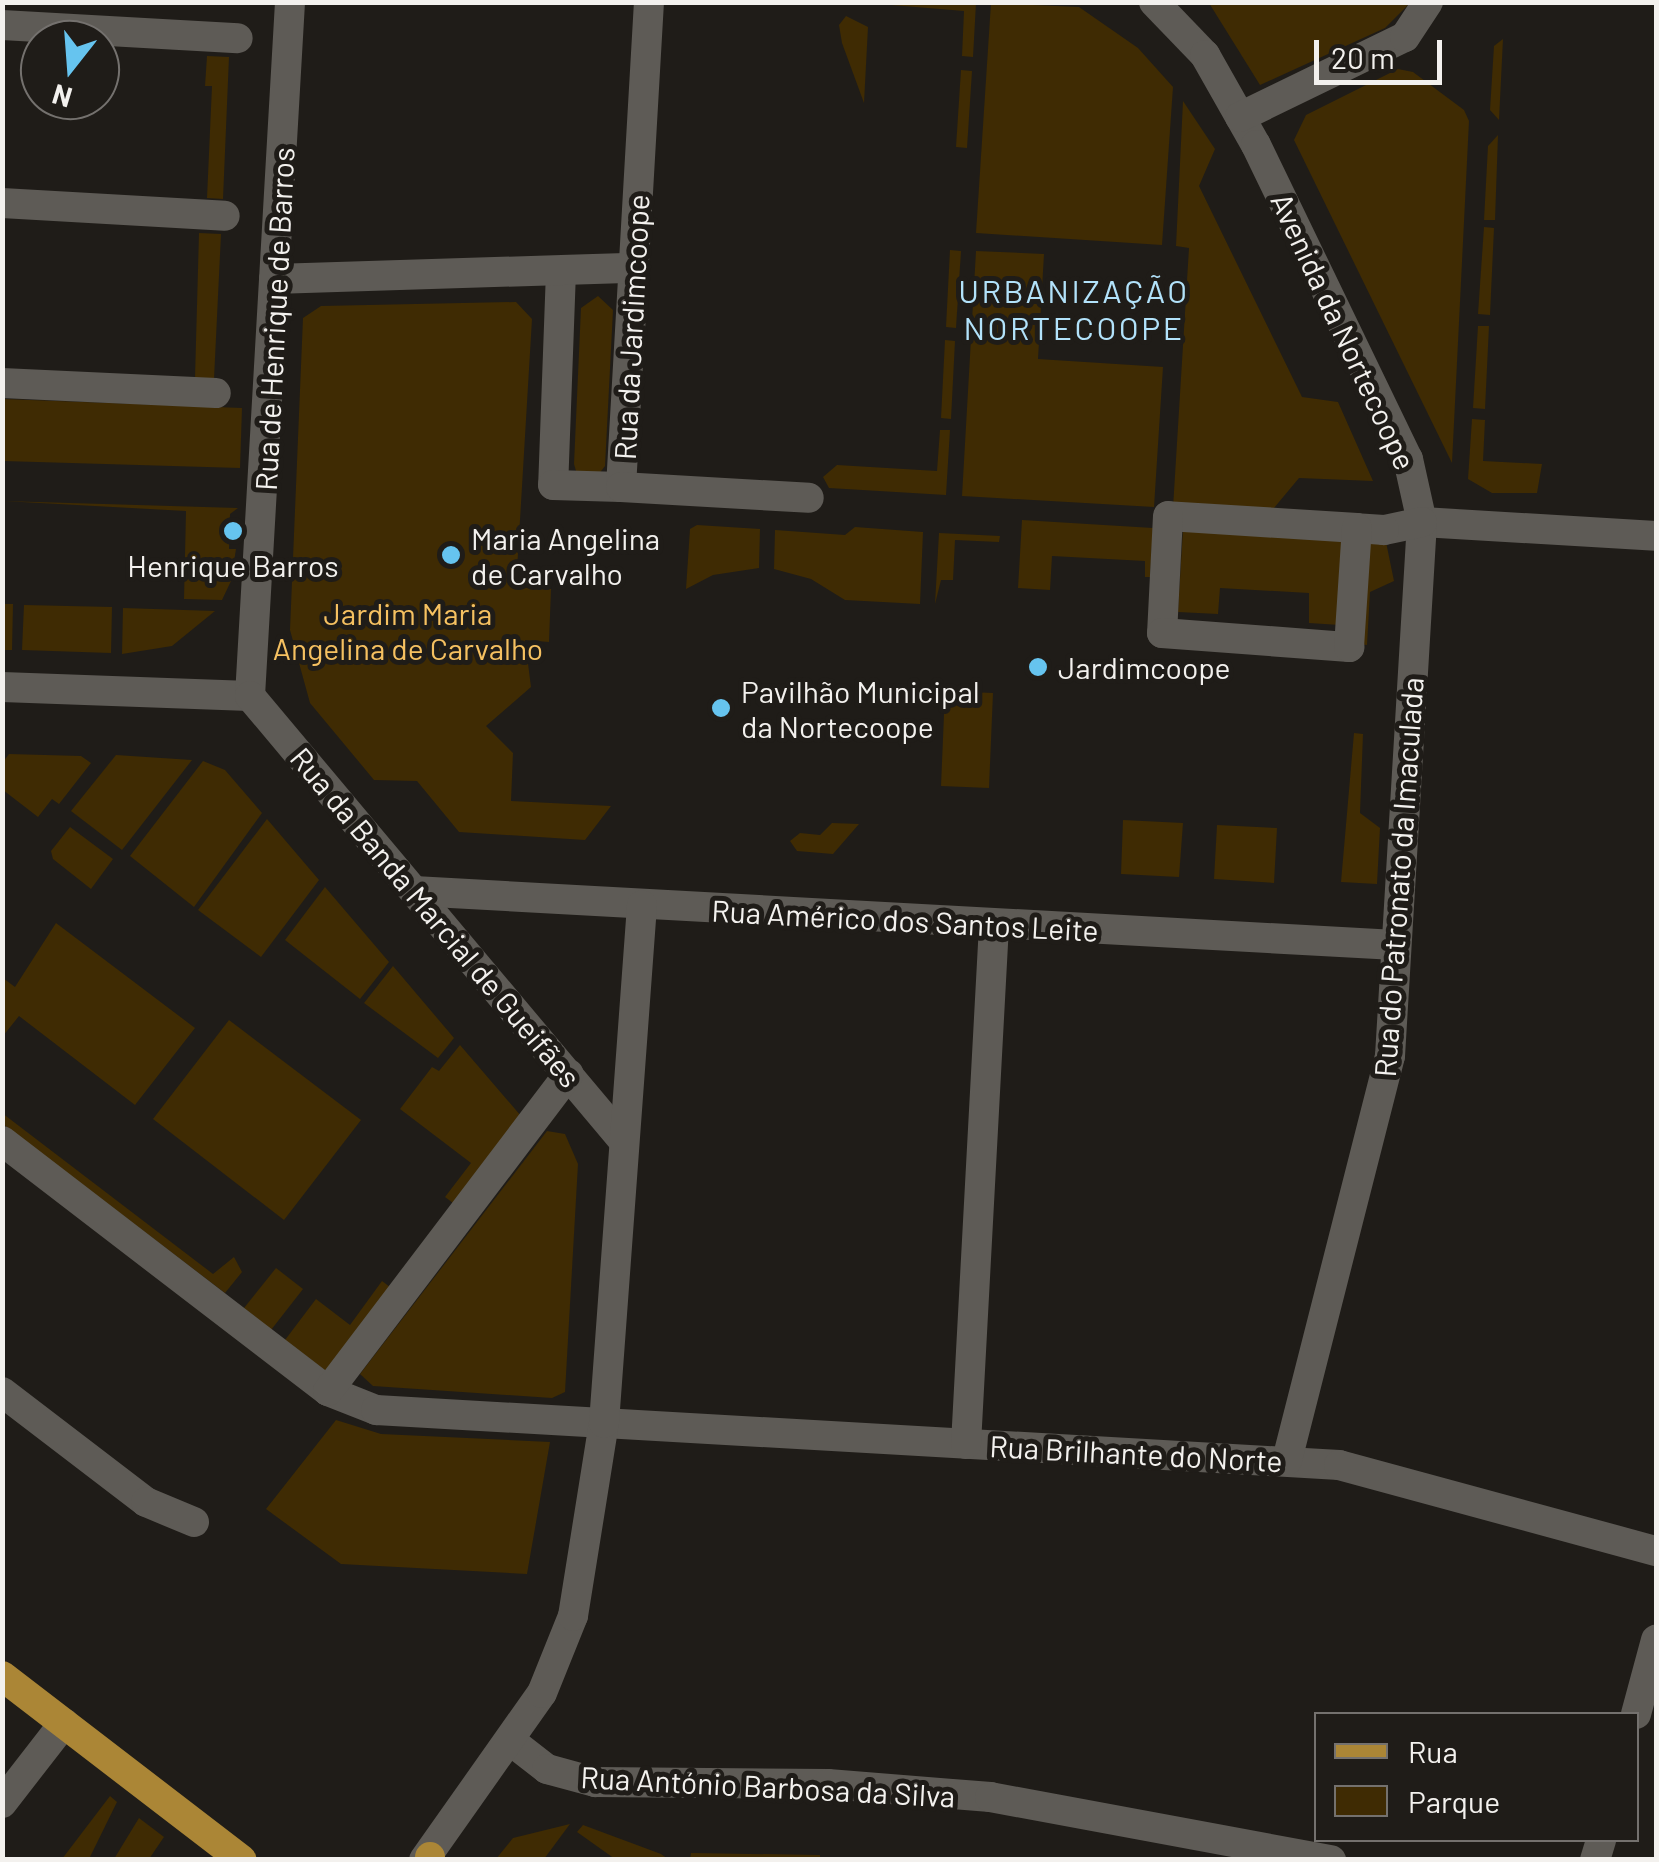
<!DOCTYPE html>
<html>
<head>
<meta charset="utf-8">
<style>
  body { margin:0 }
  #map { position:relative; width:1659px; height:1862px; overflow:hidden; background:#1f1c18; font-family:Barlow,sans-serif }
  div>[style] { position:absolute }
  .green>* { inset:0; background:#3f2b03 }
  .minor>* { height:30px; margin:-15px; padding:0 15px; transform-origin:15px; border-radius:15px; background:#5e5b56 }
  .major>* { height:30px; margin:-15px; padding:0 15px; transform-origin:15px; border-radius:15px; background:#ab8636 }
  .dots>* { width:28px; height:28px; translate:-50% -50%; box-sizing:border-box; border:5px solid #1f1c18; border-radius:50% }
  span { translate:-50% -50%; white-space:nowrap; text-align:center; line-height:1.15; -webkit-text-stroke:10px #1f1c18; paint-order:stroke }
  .street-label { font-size:30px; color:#f3f1ee }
  .poi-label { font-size:30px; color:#f3f1ee }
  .left { translate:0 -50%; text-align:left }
  .park-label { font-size:30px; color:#f6c161 }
  .neighbourhood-label { font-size:32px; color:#b2e2fa; letter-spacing:2.5px }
  .frame { position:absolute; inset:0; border:5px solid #f3f1ee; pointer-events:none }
  .legend { position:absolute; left:1314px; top:1712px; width:325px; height:130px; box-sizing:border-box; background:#1f1c18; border:2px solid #74716e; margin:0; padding:12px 18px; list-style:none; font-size:30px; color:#f3f1ee }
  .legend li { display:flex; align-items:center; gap:20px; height:50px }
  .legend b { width:50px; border:2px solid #74716e }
  .north { position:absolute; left:20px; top:20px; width:100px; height:100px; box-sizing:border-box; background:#1f1c18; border:2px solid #74716e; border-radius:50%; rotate:197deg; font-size:28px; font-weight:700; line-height:40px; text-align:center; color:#f3f1ee }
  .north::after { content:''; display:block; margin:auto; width:35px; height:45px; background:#66c4ef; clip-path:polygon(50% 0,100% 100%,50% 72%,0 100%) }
  .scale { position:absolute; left:1314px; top:40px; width:128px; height:45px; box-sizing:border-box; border:5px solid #f3f1ee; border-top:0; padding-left:12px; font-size:30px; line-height:35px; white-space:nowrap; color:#f3f1ee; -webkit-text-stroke:8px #1f1c18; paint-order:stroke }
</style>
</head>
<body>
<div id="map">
  <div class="green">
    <i style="clip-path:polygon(867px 3px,976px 3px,973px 57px,962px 56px,964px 11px)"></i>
    <i style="clip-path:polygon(991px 3px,1079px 7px,1138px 48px,1173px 87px,1162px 245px,976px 233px)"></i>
    <i style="clip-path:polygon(1209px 3px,1410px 3px,1385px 28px,1260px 85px)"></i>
    <i style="clip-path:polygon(846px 16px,868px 27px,864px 103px,842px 43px,839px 25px)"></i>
    <i style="clip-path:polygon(1503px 39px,1499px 120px,1490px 110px,1494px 46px)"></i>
    <i style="clip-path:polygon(207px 56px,229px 57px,223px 199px,207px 198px,212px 86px,205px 86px)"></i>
    <i style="clip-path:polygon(1398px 69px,1413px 72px,1464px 110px,1469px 121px,1452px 463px,1294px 140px,1306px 115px)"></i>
    <i style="clip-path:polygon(961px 70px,972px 71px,967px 148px,956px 147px)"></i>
    <i style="clip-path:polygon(1183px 101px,1215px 149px,1199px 186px,1302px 397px,1338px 402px,1373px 481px,1299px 478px,1269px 514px,1173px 508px,1189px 248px,1176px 246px)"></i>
    <i style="clip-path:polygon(1498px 135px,1495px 220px,1484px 220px,1488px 146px)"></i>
    <i style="clip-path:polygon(1484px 227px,1494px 228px,1490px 315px,1478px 314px)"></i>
    <i style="clip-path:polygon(199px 233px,221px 234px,214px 379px,195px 378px)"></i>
    <i style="clip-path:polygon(950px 250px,961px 251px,956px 328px,946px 327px)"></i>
    <i style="clip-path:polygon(976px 251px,1044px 254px,1038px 359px,1163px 367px,1154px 507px,962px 496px)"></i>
    <i style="clip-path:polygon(598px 296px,613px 310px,605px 466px,598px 475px,576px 471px,574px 464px,581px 308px)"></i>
    <i style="clip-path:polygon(516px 302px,532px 319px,516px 587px,551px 589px,549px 642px,525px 640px,531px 687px,486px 726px,513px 753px,511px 801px,611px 806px,585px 840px,459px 832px,417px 781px,374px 780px,310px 703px,290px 630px,303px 318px,321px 306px)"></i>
    <i style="clip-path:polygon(1478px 326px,1489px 326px,1485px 409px,1473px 408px)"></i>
    <i style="clip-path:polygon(945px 340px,955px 341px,951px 419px,941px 418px)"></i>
    <i style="clip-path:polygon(3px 399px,242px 408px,240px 468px,3px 461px)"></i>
    <i style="clip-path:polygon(1472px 419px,1485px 420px,1483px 461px,1542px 464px,1537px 493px,1492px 493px,1468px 479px)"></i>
    <i style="clip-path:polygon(940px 430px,950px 430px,946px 495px,829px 488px,823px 477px,837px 465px,937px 471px)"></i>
    <i style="clip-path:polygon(3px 501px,238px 508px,230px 514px,229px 549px,236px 549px,231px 581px,222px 600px,184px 599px,186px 511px)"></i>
    <i style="clip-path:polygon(1022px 520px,1153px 528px,1150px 577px,1145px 577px,1145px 561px,1052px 556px,1050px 590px,1018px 588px)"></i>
    <i style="clip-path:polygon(697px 525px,760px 529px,759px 568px,713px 575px,686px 589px,690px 529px)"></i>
    <i style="clip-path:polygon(855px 527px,923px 532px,920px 604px,845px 600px,811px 579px,774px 569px,775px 530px,845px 535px)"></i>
    <i style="clip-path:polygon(1183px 530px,1344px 539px,1340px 625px,1309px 623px,1309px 593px,1220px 588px,1218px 614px,1178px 612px)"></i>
    <i style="clip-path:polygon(939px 533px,1000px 536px,999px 542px,955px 540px,953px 580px,941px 580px,935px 604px)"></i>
    <i style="clip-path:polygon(1370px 541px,1386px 542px,1394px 581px,1370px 592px,1367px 645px,1359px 644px)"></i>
    <i style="clip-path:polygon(3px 604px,13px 604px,12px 650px,3px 650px)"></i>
    <i style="clip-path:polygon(24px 605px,112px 607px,111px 653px,22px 650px)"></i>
    <i style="clip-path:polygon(123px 608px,215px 611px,172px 646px,122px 654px)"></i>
    <i style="clip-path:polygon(945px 691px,993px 693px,989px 788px,941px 786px)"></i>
    <i style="clip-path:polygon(1354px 733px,1363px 734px,1360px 813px,1380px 828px,1377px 884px,1341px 882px)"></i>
    <i style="clip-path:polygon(9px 754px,81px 756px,91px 763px,59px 804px,52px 799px,38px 817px,3px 790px,3px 762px)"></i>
    <i style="clip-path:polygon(116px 755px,192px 760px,122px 850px,71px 811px)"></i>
    <i style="clip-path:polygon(203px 761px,225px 770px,262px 813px,194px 907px,130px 856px)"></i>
    <i style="clip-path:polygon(267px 819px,319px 880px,261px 957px,198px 910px)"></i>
    <i style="clip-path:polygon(1123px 820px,1183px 823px,1179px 877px,1121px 874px)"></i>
    <i style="clip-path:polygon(832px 823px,859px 824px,833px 854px,797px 851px,790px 841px,800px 833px,820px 835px)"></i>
    <i style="clip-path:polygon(1217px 825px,1277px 828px,1274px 883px,1214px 879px)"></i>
    <i style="clip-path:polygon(70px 827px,113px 859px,91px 889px,53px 859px,51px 851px)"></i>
    <i style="clip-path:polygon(325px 887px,389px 962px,360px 999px,285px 940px)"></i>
    <i style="clip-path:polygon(56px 923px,195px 1028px,135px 1105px,19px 1016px,3px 1036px,3px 978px,15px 987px)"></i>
    <i style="clip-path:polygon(393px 966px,454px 1038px,438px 1058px,364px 1003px)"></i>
    <i style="clip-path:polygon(229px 1020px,361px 1120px,284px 1220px,153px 1119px)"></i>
    <i style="clip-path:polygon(460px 1045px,521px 1116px,453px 1203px,445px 1197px,471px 1163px,400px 1109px,432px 1067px,439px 1071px)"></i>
    <i style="clip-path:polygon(2px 1113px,213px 1274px,234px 1257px,242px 1272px,225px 1293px,3px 1124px)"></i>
    <i style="clip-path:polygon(547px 1131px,565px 1134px,578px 1164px,565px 1392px,552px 1398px,373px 1386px,360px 1374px)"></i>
    <i style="clip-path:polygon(276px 1268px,303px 1289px,271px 1330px,244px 1308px)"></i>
    <i style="clip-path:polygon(382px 1281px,390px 1287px,326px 1371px,285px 1340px,316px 1299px,350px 1325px)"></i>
    <i style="clip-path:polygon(336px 1420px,381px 1434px,550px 1442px,527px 1574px,341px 1564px,266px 1509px)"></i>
    <i style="clip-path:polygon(110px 1796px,117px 1802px,89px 1859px,62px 1859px)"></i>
    <i style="clip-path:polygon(139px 1818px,164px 1837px,149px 1859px,114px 1859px)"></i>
    <i style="clip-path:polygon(570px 1824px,544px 1859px,496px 1859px,513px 1838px)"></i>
    <i style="clip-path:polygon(583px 1825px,661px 1854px,668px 1859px,615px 1859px,577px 1832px)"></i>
    <i style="clip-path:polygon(691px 1853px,820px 1855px,820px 1859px,690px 1859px)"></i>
  </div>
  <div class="minor">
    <i style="left:1154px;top:2px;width:74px;rotate:46.1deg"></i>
    <i style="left:1205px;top:55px;width:103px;rotate:60.5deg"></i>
    <i style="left:1256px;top:145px;width:349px;rotate:64.2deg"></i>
    <i style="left:1408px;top:459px;width:65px;rotate:77.5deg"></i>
    <i style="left:1422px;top:522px;width:234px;rotate:3.4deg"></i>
    <i style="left:2px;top:25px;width:236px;rotate:3.2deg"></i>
    <i style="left:1240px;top:117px;width:183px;rotate:-25.9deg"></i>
    <i style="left:1405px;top:37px;width:42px;rotate:-56.7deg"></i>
    <i style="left:2px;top:203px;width:223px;rotate:3.3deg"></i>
    <i style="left:561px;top:271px;width:214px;rotate:92.1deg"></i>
    <i style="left:553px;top:485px;width:68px;rotate:1.7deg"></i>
    <i style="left:621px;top:487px;width:486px;rotate:-86.7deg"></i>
    <i style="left:274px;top:279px;width:360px;rotate:-1.8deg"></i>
    <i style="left:2px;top:383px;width:214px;rotate:2.7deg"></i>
    <i style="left:621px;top:487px;width:188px;rotate:3.3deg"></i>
    <i style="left:2px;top:687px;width:248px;rotate:2.1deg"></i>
    <i style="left:250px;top:696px;width:695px;rotate:-86.7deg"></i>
    <i style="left:250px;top:696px;width:577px;rotate:49.99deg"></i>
    <i style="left:414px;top:891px;width:983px;rotate:3.15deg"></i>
    <i style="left:2px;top:1141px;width:411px;rotate:37.5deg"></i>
    <i style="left:328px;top:1391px;width:52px;rotate:21.6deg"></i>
    <i style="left:376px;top:1410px;width:965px;rotate:3.27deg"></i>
    <i style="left:1339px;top:1465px;width:328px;rotate:15.2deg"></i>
    <i style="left:328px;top:1391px;width:398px;rotate:-52.8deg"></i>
    <i style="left:2px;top:1392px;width:181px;rotate:37.4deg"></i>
    <i style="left:146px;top:1502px;width:52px;rotate:22.6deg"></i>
    <i style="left:966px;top:1444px;width:519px;rotate:-86.91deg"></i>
    <i style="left:1287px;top:1460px;width:417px;rotate:-75.7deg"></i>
    <i style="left:1390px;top:1056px;width:535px;rotate:-86.57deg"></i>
    <i style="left:1422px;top:522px;width:39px;rotate:168deg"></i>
    <i style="left:1384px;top:530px;width:27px;rotate:-176deg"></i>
    <i style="left:1357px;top:528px;width:189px;rotate:-176.4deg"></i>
    <i style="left:1168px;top:516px;width:117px;rotate:92.9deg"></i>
    <i style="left:1162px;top:633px;width:188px;rotate:4.3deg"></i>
    <i style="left:1349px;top:647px;width:119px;rotate:-86.2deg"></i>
    <i style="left:1636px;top:1714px;width:77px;rotate:-74.9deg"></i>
    <i style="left:511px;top:1741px;width:46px;rotate:37.9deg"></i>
    <i style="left:547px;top:1769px;width:50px;rotate:15.2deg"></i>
    <i style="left:595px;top:1782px;width:233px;rotate:0.5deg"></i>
    <i style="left:828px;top:1784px;width:163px;rotate:4.6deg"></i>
    <i style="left:990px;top:1797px;width:347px;rotate:10.5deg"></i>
    <i style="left:2px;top:1803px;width:101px;rotate:-52.2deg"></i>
    <i style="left:424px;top:1860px;width:204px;rotate:-54.8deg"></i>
    <i style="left:542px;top:1693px;width:83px;rotate:-68.1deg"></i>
    <i style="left:573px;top:1616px;width:195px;rotate:-80.9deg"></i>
    <i style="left:604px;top:1423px;width:519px;rotate:-85.8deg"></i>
    <i style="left:1595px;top:1860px;width:21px;rotate:-73deg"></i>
  </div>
  <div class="major">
    <i style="left:2px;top:1676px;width:302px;rotate:37.5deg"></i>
    <i style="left:430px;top:1857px;width:3px;rotate:90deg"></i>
  </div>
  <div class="dots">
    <i style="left:233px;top:531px;background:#66c4ef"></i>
    <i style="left:451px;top:555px;background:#66c4ef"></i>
    <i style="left:1038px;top:667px;background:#66c4ef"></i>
    <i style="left:721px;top:708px;background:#66c4ef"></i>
  </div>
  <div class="street-label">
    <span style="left:274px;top:319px;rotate:-87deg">Rua de Henrique de Barros</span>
    <span style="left:631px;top:327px;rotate:-87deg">Rua da Jardimcoope</span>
    <span style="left:1344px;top:331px;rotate:65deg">Avenida da Nortecoope</span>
    <span style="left:1398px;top:877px;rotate:-86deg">Rua do Patronato da Imaculada</span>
    <span style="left:436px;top:917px;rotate:50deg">Rua da Banda Marcial de Gueifães</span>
    <span style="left:905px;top:920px;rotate:3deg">Rua Américo dos Santos Leite</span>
    <span style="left:1136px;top:1453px;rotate:3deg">Rua Brilhante do Norte</span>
    <span style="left:768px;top:1786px;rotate:3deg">Rua António Barbosa da Silva</span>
  </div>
  <div class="poi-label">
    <span class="left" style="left:471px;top:555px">Maria Angelina<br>de Carvalho</span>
    <span style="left:233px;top:565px">Henrique Barros</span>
    <span class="left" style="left:1058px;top:667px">Jardimcoope</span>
    <span class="left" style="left:741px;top:708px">Pavilhão Municipal<br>da Nortecoope</span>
  </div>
  <div class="park-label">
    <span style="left:408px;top:630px">Jardim Maria<br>Angelina de Carvalho</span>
  </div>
  <div class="neighbourhood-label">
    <span style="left:1074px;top:309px">URBANIZAÇÃO<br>NORTECOOPE</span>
  </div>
  <div class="frame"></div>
  <ul class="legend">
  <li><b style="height:12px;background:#ab8636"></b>Rua</li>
  <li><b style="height:28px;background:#3f2b03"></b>Parque</li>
  </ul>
  <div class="north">N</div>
  <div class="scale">20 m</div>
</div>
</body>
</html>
